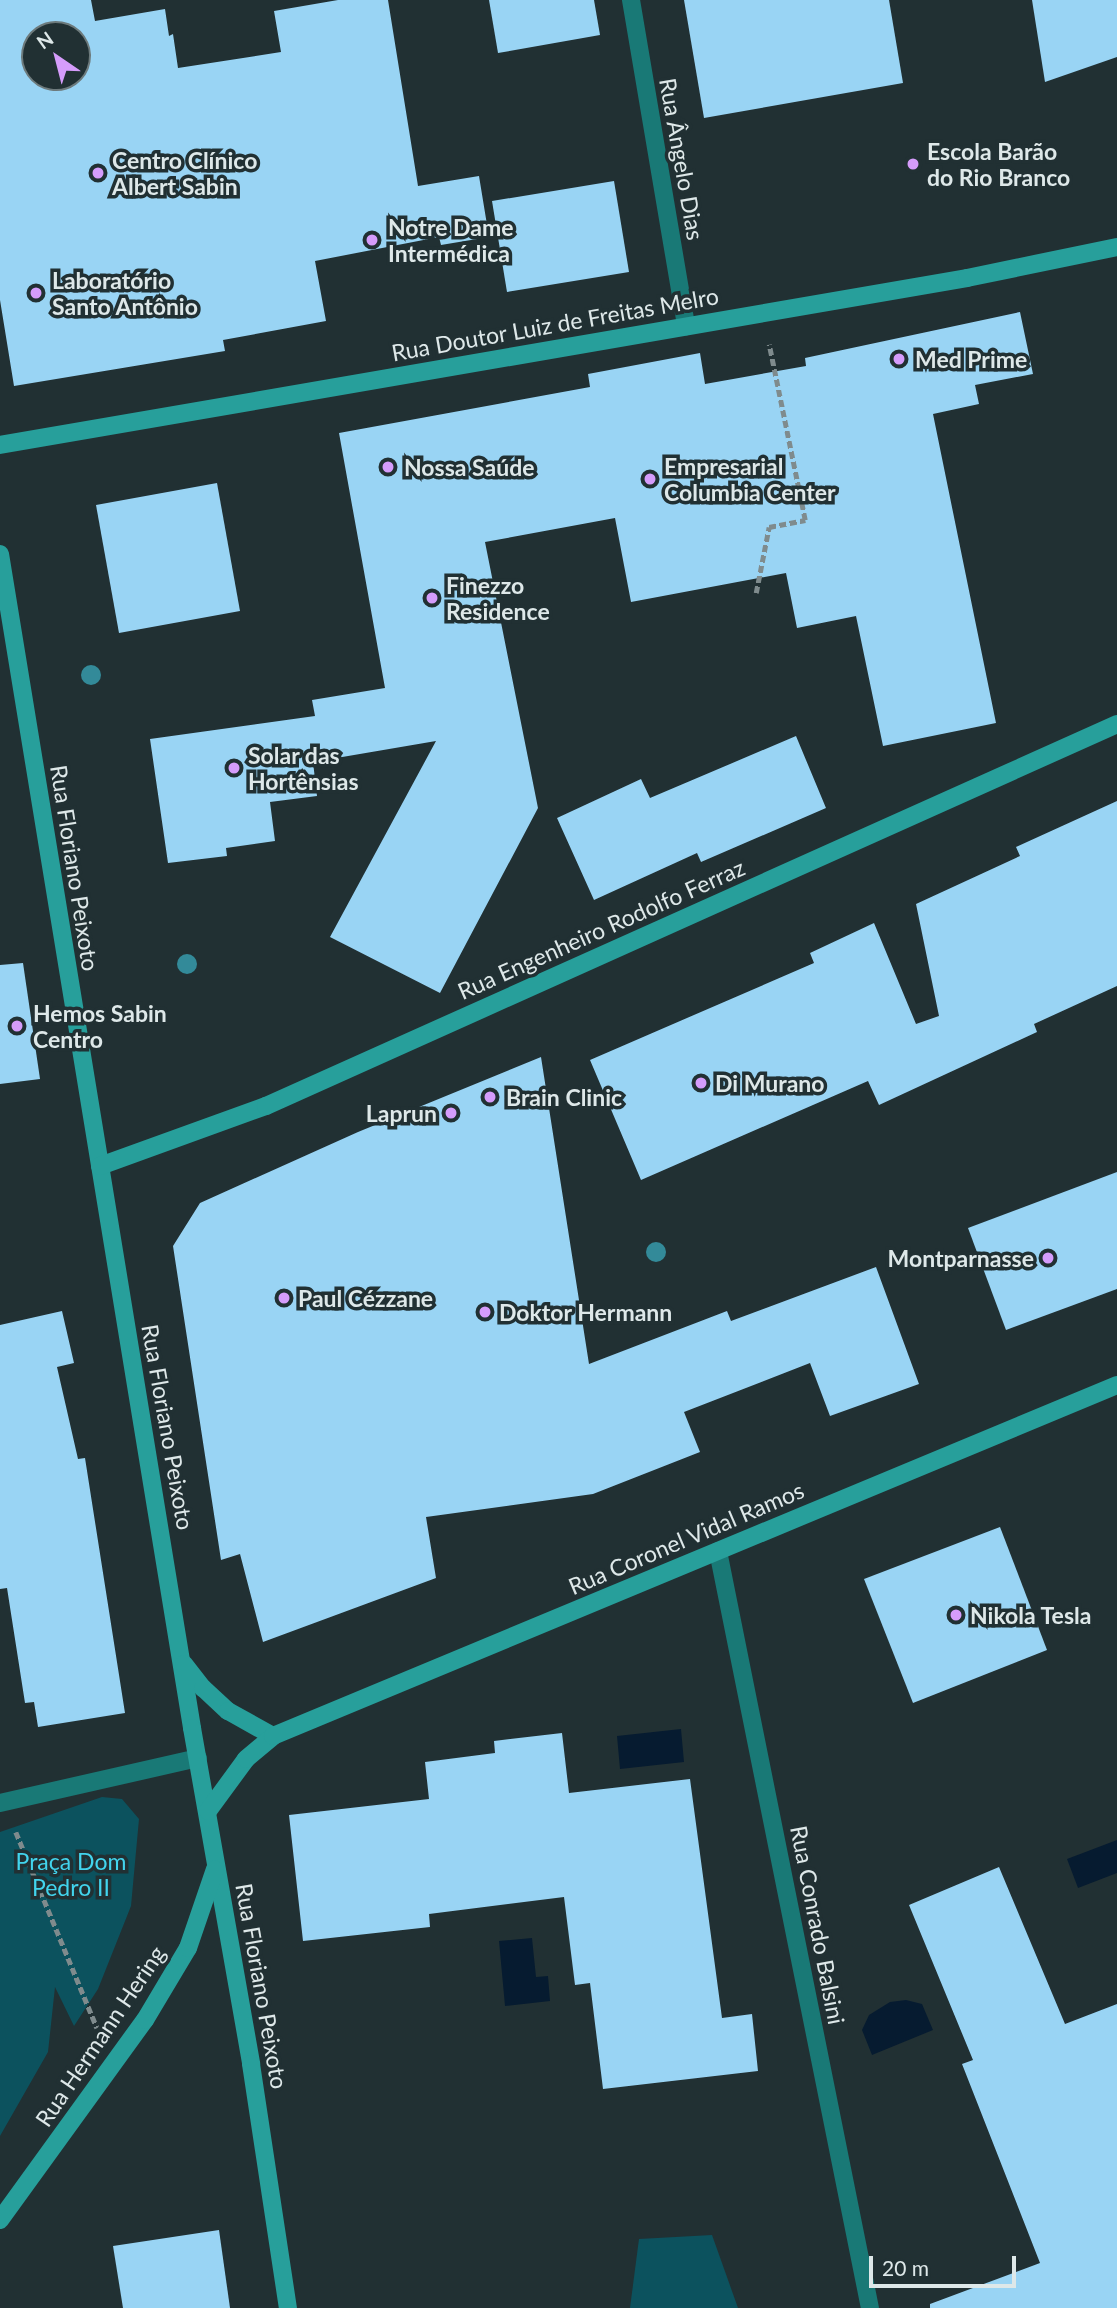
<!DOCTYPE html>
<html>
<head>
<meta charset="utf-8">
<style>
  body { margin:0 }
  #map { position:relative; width:1117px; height:2308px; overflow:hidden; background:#213033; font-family:Lato,sans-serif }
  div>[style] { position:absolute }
  .green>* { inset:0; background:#0c525e }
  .water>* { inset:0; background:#061b30 }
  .building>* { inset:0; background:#99d4f4 }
  .path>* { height:4.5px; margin-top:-2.25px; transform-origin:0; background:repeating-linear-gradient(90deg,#7f8b8d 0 7px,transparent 0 10.5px) }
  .street>* { height:18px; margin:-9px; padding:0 9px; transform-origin:9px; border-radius:9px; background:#197976 }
  .secondary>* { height:18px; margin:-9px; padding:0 9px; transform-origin:9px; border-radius:9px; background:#279f9b }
  .trees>* { width:20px; height:20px; margin:-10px; border-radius:50%; background:#338a99 }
  .dots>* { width:19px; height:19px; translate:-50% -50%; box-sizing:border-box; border:4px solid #213033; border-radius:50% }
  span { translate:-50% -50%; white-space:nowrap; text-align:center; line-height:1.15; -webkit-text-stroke:7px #213033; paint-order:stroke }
  .poi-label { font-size:23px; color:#dee8e9; font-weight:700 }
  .left { translate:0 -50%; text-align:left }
  .right { translate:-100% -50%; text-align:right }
  .street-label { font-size:23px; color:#dee8e9 }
  .park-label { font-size:23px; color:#42d4ed }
  .north { position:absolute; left:21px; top:21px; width:70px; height:70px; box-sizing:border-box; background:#213033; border:2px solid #6d7a7c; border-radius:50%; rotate:325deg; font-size:19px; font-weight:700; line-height:28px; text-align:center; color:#dee8e9 }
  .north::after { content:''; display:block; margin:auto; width:24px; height:32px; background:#d59cfb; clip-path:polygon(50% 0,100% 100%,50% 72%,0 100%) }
  .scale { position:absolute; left:869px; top:2256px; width:147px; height:32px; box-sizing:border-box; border:4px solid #dee8e9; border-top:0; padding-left:9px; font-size:21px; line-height:24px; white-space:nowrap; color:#dee8e9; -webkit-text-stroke:5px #213033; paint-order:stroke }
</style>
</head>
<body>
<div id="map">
  <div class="green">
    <i style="clip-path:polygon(102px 1797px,122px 1799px,139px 1819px,131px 1906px,98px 1989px,74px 2026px,55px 1987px,48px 2052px,0 2136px,0 1832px)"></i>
    <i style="clip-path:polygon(712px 2235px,738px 2308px,630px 2308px,639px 2239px)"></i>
  </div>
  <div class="water">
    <i style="clip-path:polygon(681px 1729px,684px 1762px,620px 1769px,617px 1736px)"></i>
    <i style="clip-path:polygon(1117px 1840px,1117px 1873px,1078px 1888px,1067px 1859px)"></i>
    <i style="clip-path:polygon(532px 1938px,536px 1977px,548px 1976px,550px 2001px,505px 2006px,499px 1941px)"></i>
    <i style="clip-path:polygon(906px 2000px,922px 2004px,933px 2030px,872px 2055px,862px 2030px,869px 2015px,890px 2002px)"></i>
  </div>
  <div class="building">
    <i style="clip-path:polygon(evenodd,0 0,91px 0,95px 21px,165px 9px,169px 36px,173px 34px,178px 68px,281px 52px,274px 11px,338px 0,388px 0,418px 186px,479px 176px,489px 237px,441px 245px,439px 237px,315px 261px,326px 321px,223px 340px,225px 351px,14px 386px,0 300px,0 0,35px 35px,77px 35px,77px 77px,35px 77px,35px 35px)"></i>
    <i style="clip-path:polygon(489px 0,594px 0,600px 35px,498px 53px)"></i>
    <i style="clip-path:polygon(684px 0,889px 0,903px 83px,704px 118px)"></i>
    <i style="clip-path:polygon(1032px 0,1117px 0,1117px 57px,1045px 82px)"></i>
    <i style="clip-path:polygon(614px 181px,629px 272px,507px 292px,492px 201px)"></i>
    <i style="clip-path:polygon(1020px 312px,1033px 374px,975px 385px,979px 404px,933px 414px,996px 723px,883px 746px,856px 616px,797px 628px,786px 573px,631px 602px,615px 518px,485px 542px,538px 808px,440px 993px,330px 937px,436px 741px,313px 762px,317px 796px,270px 802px,275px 841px,226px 848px,227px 856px,168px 863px,150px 739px,315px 716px,312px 700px,385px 688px,339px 433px,590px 387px,588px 374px,700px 353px,705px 384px,806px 366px,805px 358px)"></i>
    <i style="clip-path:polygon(217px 483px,240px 611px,119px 633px,96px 505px)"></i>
    <i style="clip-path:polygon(796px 736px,826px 808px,701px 862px,697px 853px,594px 900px,557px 818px,641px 779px,650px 798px)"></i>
    <i style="clip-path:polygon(1117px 801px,1117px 986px,1034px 1024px,1037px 1032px,879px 1105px,868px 1081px,641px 1180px,590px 1060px,814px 963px,810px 953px,874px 923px,916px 1024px,939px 1016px,916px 904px,1020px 856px,1016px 847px)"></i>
    <i style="clip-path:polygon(23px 963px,40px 1079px,0 1084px,0 965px)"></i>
    <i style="clip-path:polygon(541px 1057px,589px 1364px,727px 1311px,731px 1321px,876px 1267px,919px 1384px,830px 1416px,810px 1363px,684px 1412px,700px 1452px,593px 1494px,426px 1517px,436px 1578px,263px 1642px,240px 1554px,221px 1560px,173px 1246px,200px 1203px,358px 1132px)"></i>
    <i style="clip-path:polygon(1117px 1172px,1117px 1289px,1006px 1330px,968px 1228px)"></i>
    <i style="clip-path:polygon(62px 1311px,74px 1363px,57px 1367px,78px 1459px,85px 1458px,125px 1713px,38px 1727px,34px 1702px,25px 1703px,7px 1588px,0 1589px,0 1325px)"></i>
    <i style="clip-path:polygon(1000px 1527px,1047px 1650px,913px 1703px,864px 1579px)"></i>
    <i style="clip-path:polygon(562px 1733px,569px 1793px,690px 1779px,722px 2018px,752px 2014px,758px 2071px,603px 2089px,590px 1983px,575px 1985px,564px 1897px,429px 1914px,430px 1927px,303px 1941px,289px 1815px,429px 1799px,425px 1762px,495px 1753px,494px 1741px)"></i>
    <i style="clip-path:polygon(999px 1867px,1065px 2024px,1117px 2004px,1117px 2308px,930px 2308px,930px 2304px,1040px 2263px,962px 2064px,973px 2060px,909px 1905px)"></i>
    <i style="clip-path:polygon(219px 2230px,230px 2308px,123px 2308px,113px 2246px)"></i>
  </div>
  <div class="path">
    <i style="left:756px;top:593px;width:67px;rotate:-78.9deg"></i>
    <i style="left:769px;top:527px;width:37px;rotate:-11deg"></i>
    <i style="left:805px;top:520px;width:179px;rotate:-101.6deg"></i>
    <i style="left:16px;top:1832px;width:212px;rotate:67.5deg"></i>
  </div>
  <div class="street">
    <i style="left:631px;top:0;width:331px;rotate:80.4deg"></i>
    <i style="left:718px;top:1551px;width:772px;rotate:78.65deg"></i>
    <i style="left:0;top:1803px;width:203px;rotate:-12.8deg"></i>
  </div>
  <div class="secondary">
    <i style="left:0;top:445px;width:981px;rotate:-9.8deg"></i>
    <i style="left:967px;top:278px;width:153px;rotate:-11.7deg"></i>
    <i style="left:0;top:554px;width:1190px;rotate:80.71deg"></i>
    <i style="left:192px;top:1728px;width:341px;rotate:80deg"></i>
    <i style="left:251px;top:2064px;width:247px;rotate:81.4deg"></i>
    <i style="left:100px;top:1166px;width:177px;rotate:-19.9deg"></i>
    <i style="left:266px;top:1106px;width:933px;rotate:-24.17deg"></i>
    <i style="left:184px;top:1664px;width:31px;rotate:52deg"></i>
    <i style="left:203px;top:1688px;width:34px;rotate:43deg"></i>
    <i style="left:228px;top:1711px;width:51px;rotate:29.1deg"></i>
    <i style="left:208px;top:1811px;width:64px;rotate:-53.8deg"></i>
    <i style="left:246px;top:1759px;width:35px;rotate:-40deg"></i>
    <i style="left:273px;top:1736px;width:914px;rotate:-22.58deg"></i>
    <i style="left:0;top:2220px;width:247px;rotate:-54.1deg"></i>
    <i style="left:145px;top:2020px;width:84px;rotate:-59.2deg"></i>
    <i style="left:188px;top:1948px;width:83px;rotate:-71.1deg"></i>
  </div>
  <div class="trees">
    <i style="left:91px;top:675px"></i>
    <i style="left:187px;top:964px"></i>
    <i style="left:656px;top:1252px"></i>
  </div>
  <div class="dots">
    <i style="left:913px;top:164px;background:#d59cfb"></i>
    <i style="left:98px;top:173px;background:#d59cfb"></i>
    <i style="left:372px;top:240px;background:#d59cfb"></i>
    <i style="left:36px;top:293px;background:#d59cfb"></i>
    <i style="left:899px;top:359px;background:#d59cfb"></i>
    <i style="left:388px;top:467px;background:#d59cfb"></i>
    <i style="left:650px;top:479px;background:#d59cfb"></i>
    <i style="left:432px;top:598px;background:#d59cfb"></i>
    <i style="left:234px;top:768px;background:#d59cfb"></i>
    <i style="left:17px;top:1026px;background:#d59cfb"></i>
    <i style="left:701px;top:1083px;background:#d59cfb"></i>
    <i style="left:490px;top:1097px;background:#d59cfb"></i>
    <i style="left:451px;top:1113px;background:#d59cfb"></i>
    <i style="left:1048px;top:1258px;background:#d59cfb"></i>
    <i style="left:284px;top:1298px;background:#d59cfb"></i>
    <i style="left:485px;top:1312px;background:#d59cfb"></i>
    <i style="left:956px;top:1615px;background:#d59cfb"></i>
  </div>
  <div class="poi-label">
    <span class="left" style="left:927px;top:164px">Escola Barão<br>do Rio Branco</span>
    <span class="left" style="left:112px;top:173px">Centro Clínico<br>Albert Sabin</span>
    <span class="left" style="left:388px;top:240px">Notre Dame<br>Intermédica</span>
    <span class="left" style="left:52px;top:293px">Laboratório<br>Santo Antônio</span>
    <span class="left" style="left:915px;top:359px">Med Prime</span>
    <span class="left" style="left:664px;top:479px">Empresarial<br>Columbia Center</span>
    <span class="left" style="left:404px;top:467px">Nossa Saúde</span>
    <span class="left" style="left:446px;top:598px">Finezzo<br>Residence</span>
    <span class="left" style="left:248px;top:768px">Solar das<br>Hortênsias</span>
    <span class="left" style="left:33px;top:1026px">Hemos Sabin<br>Centro</span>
    <span class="left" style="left:715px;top:1083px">Di Murano</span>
    <span class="left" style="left:506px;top:1097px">Brain Clinic</span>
    <span class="right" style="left:437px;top:1113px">Laprun</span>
    <span class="right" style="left:1034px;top:1258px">Montparnasse</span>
    <span class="left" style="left:298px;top:1298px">Paul Cézzane</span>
    <span class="left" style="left:499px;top:1312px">Doktor Hermann</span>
    <span class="left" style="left:970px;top:1615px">Nikola Tesla</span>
  </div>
  <div class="street-label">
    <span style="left:682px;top:159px;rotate:80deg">Rua Ângelo Dias</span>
    <span style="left:555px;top:324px;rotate:-10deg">Rua Doutor Luiz de Freitas Melro</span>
    <span style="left:75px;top:868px;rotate:81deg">Rua Floriano Peixoto</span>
    <span style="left:601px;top:929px;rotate:-24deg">Rua Engenheiro Rodolfo Ferraz</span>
    <span style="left:168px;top:1427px;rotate:80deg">Rua Floriano Peixoto</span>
    <span style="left:686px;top:1538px;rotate:-23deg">Rua Coronel Vidal Ramos</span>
    <span style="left:818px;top:1925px;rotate:79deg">Rua Conrado Balsini</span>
    <span style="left:262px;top:1986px;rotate:80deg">Rua Floriano Peixoto</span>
    <span style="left:100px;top:2036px;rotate:-56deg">Rua Hermann Hering</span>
  </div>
  <div class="park-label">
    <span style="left:71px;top:1874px">Praça Dom<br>Pedro II</span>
  </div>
  <div class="north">N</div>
  <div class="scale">20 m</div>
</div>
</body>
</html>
